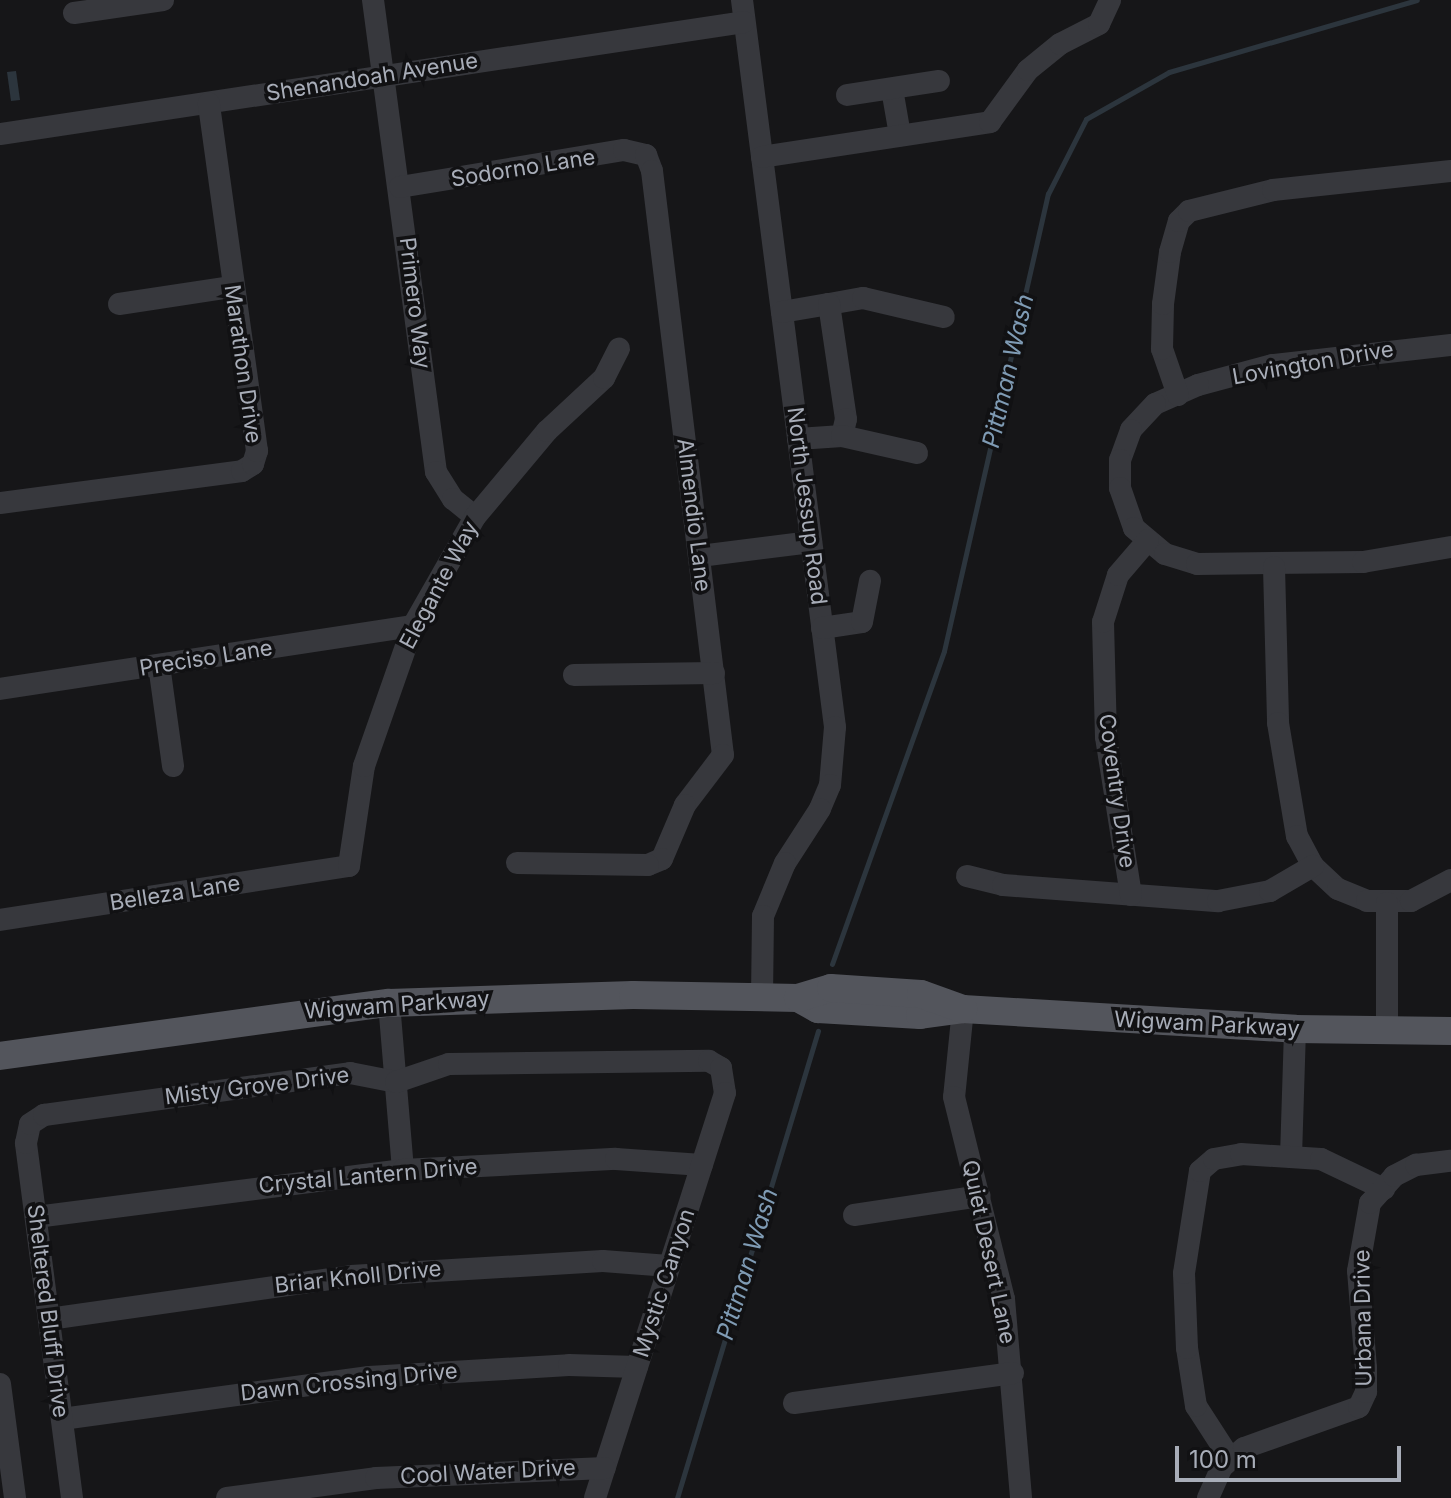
<!DOCTYPE html>
<html>
<head>
<meta charset="utf-8">
<style>
  body { margin:0 }
  #map { position:relative; width:1451px; height:1498px; overflow:hidden; background:#161618; font-family:Inter,sans-serif }
  div>[style] { position:absolute }
  .water>* { inset:0; background:#2c353d }
  .stream>* { height:5px; margin:-2.5px; padding:0 2.5px; transform-origin:2.5px; border-radius:2.5px; background:#2c353d }
  .minor>* { height:22px; margin:-11px; padding:0 11px; transform-origin:11px; border-radius:11px; background:#37383d }
  .major>* { height:28px; margin:-14px; padding:0 14px; transform-origin:14px; border-radius:14px; background:#53555c }
  span { translate:-50% -50%; white-space:nowrap; text-align:center; line-height:1.15; -webkit-text-stroke:7px #111113; paint-order:stroke }
  .street-label { font-size:22px; color:#a8adb8 }
  .water-label { font-size:24px; color:#7f9bb4; font-style:italic }
  .scale { position:absolute; left:1175px; top:1446px; width:226px; height:36px; box-sizing:border-box; border:4px solid #a8adb8; border-top:0; padding-left:10px; font-size:24px; line-height:28px; white-space:nowrap; color:#a8adb8; -webkit-text-stroke:6px #111113; paint-order:stroke }
</style>
</head>
<body>
<div id="map">
  <div class="water">
    <i style="clip-path:polygon(16px 71px,20px 100px,11px 101px,7px 72px)"></i>
  </div>
  <div class="stream">
    <i style="left:832px;top:964px;width:332px;rotate:-70.3deg"></i>
    <i style="left:944px;top:651px;width:469px;rotate:-77.2deg"></i>
    <i style="left:1048px;top:194px;width:84px;rotate:-63.1deg"></i>
    <i style="left:1086px;top:119px;width:95px;rotate:-29.5deg"></i>
    <i style="left:1169px;top:72px;width:258px;rotate:-16.2deg"></i>
    <i style="left:677px;top:1498px;width:488px;rotate:-73.2deg"></i>
  </div>
  <div class="minor">
    <i style="left:373px;top:0;width:476px;rotate:82.4deg"></i>
    <i style="left:436px;top:472px;width:32px;rotate:58deg"></i>
    <i style="left:453px;top:499px;width:28px;rotate:39deg"></i>
    <i style="left:742px;top:0;width:733px;rotate:82.71deg"></i>
    <i style="left:835px;top:727px;width:58px;rotate:94.9deg"></i>
    <i style="left:830px;top:785px;width:26px;rotate:113deg"></i>
    <i style="left:820px;top:809px;width:64px;rotate:122.9deg"></i>
    <i style="left:785px;top:863px;width:57px;rotate:112.5deg"></i>
    <i style="left:763px;top:916px;width:81px;rotate:90.7deg"></i>
    <i style="left:74px;top:13px;width:90px;rotate:-8.3deg"></i>
    <i style="left:892px;top:89px;width:47px;rotate:80.1deg"></i>
    <i style="left:847px;top:95px;width:93px;rotate:-8.7deg"></i>
    <i style="left:0;top:134px;width:752px;rotate:-8.56deg"></i>
    <i style="left:762px;top:157px;width:231px;rotate:-8.7deg"></i>
    <i style="left:990px;top:122px;width:64px;rotate:-53.8deg"></i>
    <i style="left:1028px;top:70px;width:41px;rotate:-39.1deg"></i>
    <i style="left:1060px;top:44px;width:44px;rotate:-27.1deg"></i>
    <i style="left:1099px;top:24px;width:26px;rotate:-65deg"></i>
    <i style="left:400px;top:187px;width:227px;rotate:-9.4deg"></i>
    <i style="left:624px;top:150px;width:23px;rotate:13deg"></i>
    <i style="left:646px;top:155px;width:17px;rotate:69deg"></i>
    <i style="left:652px;top:171px;width:588px;rotate:83.07deg"></i>
    <i style="left:723px;top:755px;width:63px;rotate:127.2deg"></i>
    <i style="left:685px;top:805px;width:59px;rotate:113.1deg"></i>
    <i style="left:662px;top:859px;width:15px;rotate:157deg"></i>
    <i style="left:648px;top:865px;width:131px;rotate:-179.1deg"></i>
    <i style="left:119px;top:304px;width:114px;rotate:-8.6deg"></i>
    <i style="left:829px;top:304px;width:35px;rotate:-10deg"></i>
    <i style="left:863px;top:298px;width:83px;rotate:13.2deg"></i>
    <i style="left:782px;top:312px;width:48px;rotate:-9.7deg"></i>
    <i style="left:829px;top:304px;width:116px;rotate:81.6deg"></i>
    <i style="left:846px;top:419px;width:17px;rotate:103deg"></i>
    <i style="left:1451px;top:345px;width:180px;rotate:173.6deg"></i>
    <i style="left:1272px;top:365px;width:77px;rotate:164.9deg"></i>
    <i style="left:1198px;top:385px;width:47px;rotate:156.2deg"></i>
    <i style="left:1155px;top:404px;width:35px;rotate:133deg"></i>
    <i style="left:1131px;top:430px;width:32px;rotate:110deg"></i>
    <i style="left:1120px;top:460px;width:28px;rotate:90deg"></i>
    <i style="left:1120px;top:488px;width:42px;rotate:70.7deg"></i>
    <i style="left:1134px;top:528px;width:40px;rotate:40deg"></i>
    <i style="left:1165px;top:554px;width:34px;rotate:17deg"></i>
    <i style="left:1197px;top:564px;width:166px;rotate:-0.7deg"></i>
    <i style="left:1363px;top:562px;width:89px;rotate:-9.7deg"></i>
    <i style="left:1178px;top:395px;width:49px;rotate:-109.2deg"></i>
    <i style="left:1162px;top:349px;width:45px;rotate:-88.7deg"></i>
    <i style="left:1163px;top:304px;width:52px;rotate:-82.3deg"></i>
    <i style="left:1170px;top:252px;width:32px;rotate:-74deg"></i>
    <i style="left:1179px;top:221px;width:14px;rotate:-45deg"></i>
    <i style="left:1189px;top:211px;width:87px;rotate:-14deg"></i>
    <i style="left:1273px;top:190px;width:179px;rotate:-6.1deg"></i>
    <i style="left:798px;top:439px;width:44px;rotate:-3.9deg"></i>
    <i style="left:842px;top:436px;width:77px;rotate:12.8deg"></i>
    <i style="left:0;top:503px;width:244px;rotate:-7.5deg"></i>
    <i style="left:242px;top:471px;width:13px;rotate:-32deg"></i>
    <i style="left:253px;top:464px;width:14px;rotate:-73deg"></i>
    <i style="left:257px;top:451px;width:351px;rotate:-97.9deg"></i>
    <i style="left:700px;top:556px;width:112px;rotate:-7.2deg"></i>
    <i style="left:1274px;top:567px;width:156px;rotate:88.5deg"></i>
    <i style="left:1278px;top:723px;width:115px;rotate:80.5deg"></i>
    <i style="left:1297px;top:836px;width:34px;rotate:62deg"></i>
    <i style="left:1313px;top:866px;width:34px;rotate:43deg"></i>
    <i style="left:1338px;top:889px;width:31px;rotate:22deg"></i>
    <i style="left:1367px;top:901px;width:44px"></i>
    <i style="left:1411px;top:901px;width:45px;rotate:-27.7deg"></i>
    <i style="left:822px;top:628px;width:40px;rotate:-8.5deg"></i>
    <i style="left:862px;top:622px;width:42px;rotate:-79deg"></i>
    <i style="left:159px;top:665px;width:102px;rotate:82.1deg"></i>
    <i style="left:574px;top:675px;width:140px;rotate:-0.8deg"></i>
    <i style="left:0;top:689px;width:418px;rotate:-8.7deg"></i>
    <i style="left:967px;top:876px;width:37px;rotate:14deg"></i>
    <i style="left:1003px;top:885px;width:216px;rotate:4.3deg"></i>
    <i style="left:1218px;top:901px;width:53px;rotate:-10.9deg"></i>
    <i style="left:1270px;top:891px;width:50px;rotate:-30.2deg"></i>
    <i style="left:1131px;top:895px;width:160px;rotate:-99deg"></i>
    <i style="left:1106px;top:737px;width:115px;rotate:-91.5deg"></i>
    <i style="left:1103px;top:622px;width:49px;rotate:-72.3deg"></i>
    <i style="left:1118px;top:575px;width:46px;rotate:-49.4deg"></i>
    <i style="left:0;top:920px;width:353px;rotate:-8.8deg"></i>
    <i style="left:349px;top:866px;width:101px;rotate:-81.5deg"></i>
    <i style="left:364px;top:766px;width:148px;rotate:-70.7deg"></i>
    <i style="left:413px;top:626px;width:125px;rotate:-60.4deg"></i>
    <i style="left:475px;top:517px;width:112px;rotate:-50.1deg"></i>
    <i style="left:547px;top:431px;width:78px;rotate:-42.9deg"></i>
    <i style="left:604px;top:378px;width:33px;rotate:-63deg"></i>
    <i style="left:389px;top:1003px;width:168px;rotate:85.2deg"></i>
    <i style="left:963px;top:1009px;width:88px;rotate:95.8deg"></i>
    <i style="left:954px;top:1097px;width:208px;rotate:76.1deg"></i>
    <i style="left:1004px;top:1299px;width:200px;rotate:85.1deg"></i>
    <i style="left:1387px;top:1032px;width:129px;rotate:-90deg"></i>
    <i style="left:1291px;top:1157px;width:128px;rotate:-88.2deg"></i>
    <i style="left:854px;top:1215px;width:127px;rotate:-8.6deg"></i>
    <i style="left:36px;top:1217px;width:370px;rotate:-7.3deg"></i>
    <i style="left:403px;top:1170px;width:213px;rotate:-3deg"></i>
    <i style="left:616px;top:1159px;width:86px;rotate:4deg"></i>
    <i style="left:49px;top:1319px;width:305px;rotate:-8.1deg"></i>
    <i style="left:351px;top:1276px;width:252px;rotate:-3.4deg"></i>
    <i style="left:603px;top:1261px;width:66px;rotate:4.3deg"></i>
    <i style="left:0;top:1384px;width:115px;rotate:82.5deg"></i>
    <i style="left:794px;top:1403px;width:221px;rotate:-7.8deg"></i>
    <i style="left:62px;top:1419px;width:310px;rotate:-7.8deg"></i>
    <i style="left:369px;top:1377px;width:200px;rotate:-3.4deg"></i>
    <i style="left:569px;top:1365px;width:68px;rotate:1.7deg"></i>
    <i style="left:1231px;top:1460px;width:64px;rotate:-122.9deg"></i>
    <i style="left:1196px;top:1406px;width:59px;rotate:-98.8deg"></i>
    <i style="left:1187px;top:1348px;width:75px;rotate:-92.3deg"></i>
    <i style="left:1184px;top:1273px;width:103px;rotate:-81.1deg"></i>
    <i style="left:1200px;top:1171px;width:18px;rotate:-41deg"></i>
    <i style="left:1214px;top:1159px;width:27px;rotate:-10deg"></i>
    <i style="left:1241px;top:1154px;width:80px;rotate:3.6deg"></i>
    <i style="left:1321px;top:1159px;width:70px;rotate:25.5deg"></i>
    <i style="left:72px;top:1498px;width:358px;rotate:-97.4deg"></i>
    <i style="left:26px;top:1143px;width:19px;rotate:-78deg"></i>
    <i style="left:30px;top:1124px;width:17px;rotate:-33deg"></i>
    <i style="left:44px;top:1115px;width:309px;rotate:-7.8deg"></i>
    <i style="left:350px;top:1073px;width:47px;rotate:11.1deg"></i>
    <i style="left:396px;top:1082px;width:56px;rotate:-18.8deg"></i>
    <i style="left:449px;top:1064px;width:260px;rotate:-0.7deg"></i>
    <i style="left:709px;top:1061px;width:14px;rotate:30deg"></i>
    <i style="left:721px;top:1068px;width:25px;rotate:81deg"></i>
    <i style="left:725px;top:1093px;width:425px;rotate:107.8deg"></i>
    <i style="left:227px;top:1498px;width:150px;rotate:-7.6deg"></i>
    <i style="left:376px;top:1478px;width:229px;rotate:-2.5deg"></i>
    <i style="left:1208px;top:1498px;width:34px;rotate:-66deg"></i>
    <i style="left:1222px;top:1467px;width:29px;rotate:-41deg"></i>
    <i style="left:1244px;top:1448px;width:122px;rotate:-19.6deg"></i>
    <i style="left:1359px;top:1407px;width:17px;rotate:-65deg"></i>
    <i style="left:1366px;top:1392px;width:24px;rotate:-90deg"></i>
    <i style="left:1366px;top:1368px;width:97px;rotate:-94.7deg"></i>
    <i style="left:1358px;top:1271px;width:69px;rotate:-80deg"></i>
    <i style="left:1370px;top:1203px;width:36px;rotate:-48deg"></i>
    <i style="left:1394px;top:1176px;width:25px;rotate:-27deg"></i>
    <i style="left:1416px;top:1165px;width:35px;rotate:-7deg"></i>
  </div>
  <div class="major">
    <i style="left:798px;top:998px;width:23px;rotate:29deg"></i>
    <i style="left:818px;top:1009px;width:102px;rotate:3.4deg"></i>
    <i style="left:920px;top:1015px;width:43px;rotate:-7.9deg"></i>
    <i style="left:963px;top:1009px;width:333px;rotate:3.4deg"></i>
    <i style="left:1295px;top:1029px;width:156px;rotate:0.7deg"></i>
    <i style="left:0;top:1056px;width:393px;rotate:-7.8deg"></i>
    <i style="left:389px;top:1003px;width:244px;rotate:-1.9deg"></i>
    <i style="left:633px;top:995px;width:165px;rotate:1deg"></i>
    <i style="left:798px;top:998px;width:34px;rotate:-17deg"></i>
    <i style="left:831px;top:988px;width:90px;rotate:3.8deg"></i>
    <i style="left:921px;top:994px;width:45px;rotate:19.7deg"></i>
  </div>
  <div class="street-label">
    <span style="left:372px;top:77px;rotate:-9deg">Shenandoah Avenue</span>
    <span style="left:523px;top:168px;rotate:-9deg">Sodorno Lane</span>
    <span style="left:415px;top:303px;rotate:83deg">Primero Way</span>
    <span style="left:1313px;top:363px;rotate:-10deg">Lovington Drive</span>
    <span style="left:243px;top:364px;rotate:82deg">Marathon Drive</span>
    <span style="left:807px;top:506px;rotate:83deg">North Jessup Road</span>
    <span style="left:694px;top:515px;rotate:83deg">Almendio Lane</span>
    <span style="left:439px;top:585px;rotate:-62deg">Elegante Way</span>
    <span style="left:206px;top:658px;rotate:-9deg">Preciso Lane</span>
    <span style="left:1117px;top:791px;rotate:82deg">Coventry Drive</span>
    <span style="left:175px;top:893px;rotate:-9deg">Belleza Lane</span>
    <span style="left:397px;top:1005px;rotate:-4deg">Wigwam Parkway</span>
    <span style="left:1207px;top:1024px;rotate:3deg">Wigwam Parkway</span>
    <span style="left:257px;top:1086px;rotate:-7deg">Misty Grove Drive</span>
    <span style="left:368px;top:1176px;rotate:-5deg">Crystal Lantern Drive</span>
    <span style="left:989px;top:1252px;rotate:78deg">Quiet Desert Lane</span>
    <span style="left:358px;top:1277px;rotate:-6deg">Briar Knoll Drive</span>
    <span style="left:664px;top:1283px;rotate:-72deg">Mystic Canyon</span>
    <span style="left:48px;top:1311px;rotate:83deg">Sheltered Bluff Drive</span>
    <span style="left:1363px;top:1318px;rotate:-91deg">Urbana Drive</span>
    <span style="left:349px;top:1382px;rotate:-6deg">Dawn Crossing Drive</span>
    <span style="left:488px;top:1472px;rotate:-3deg">Cool Water Drive</span>
  </div>
  <div class="water-label">
    <span style="left:1008px;top:371px;rotate:-77deg">Pittman Wash</span>
    <span style="left:747px;top:1264px;rotate:-73deg">Pittman Wash</span>
  </div>
  <div class="scale">100 m</div>
</div>
</body>
</html>
